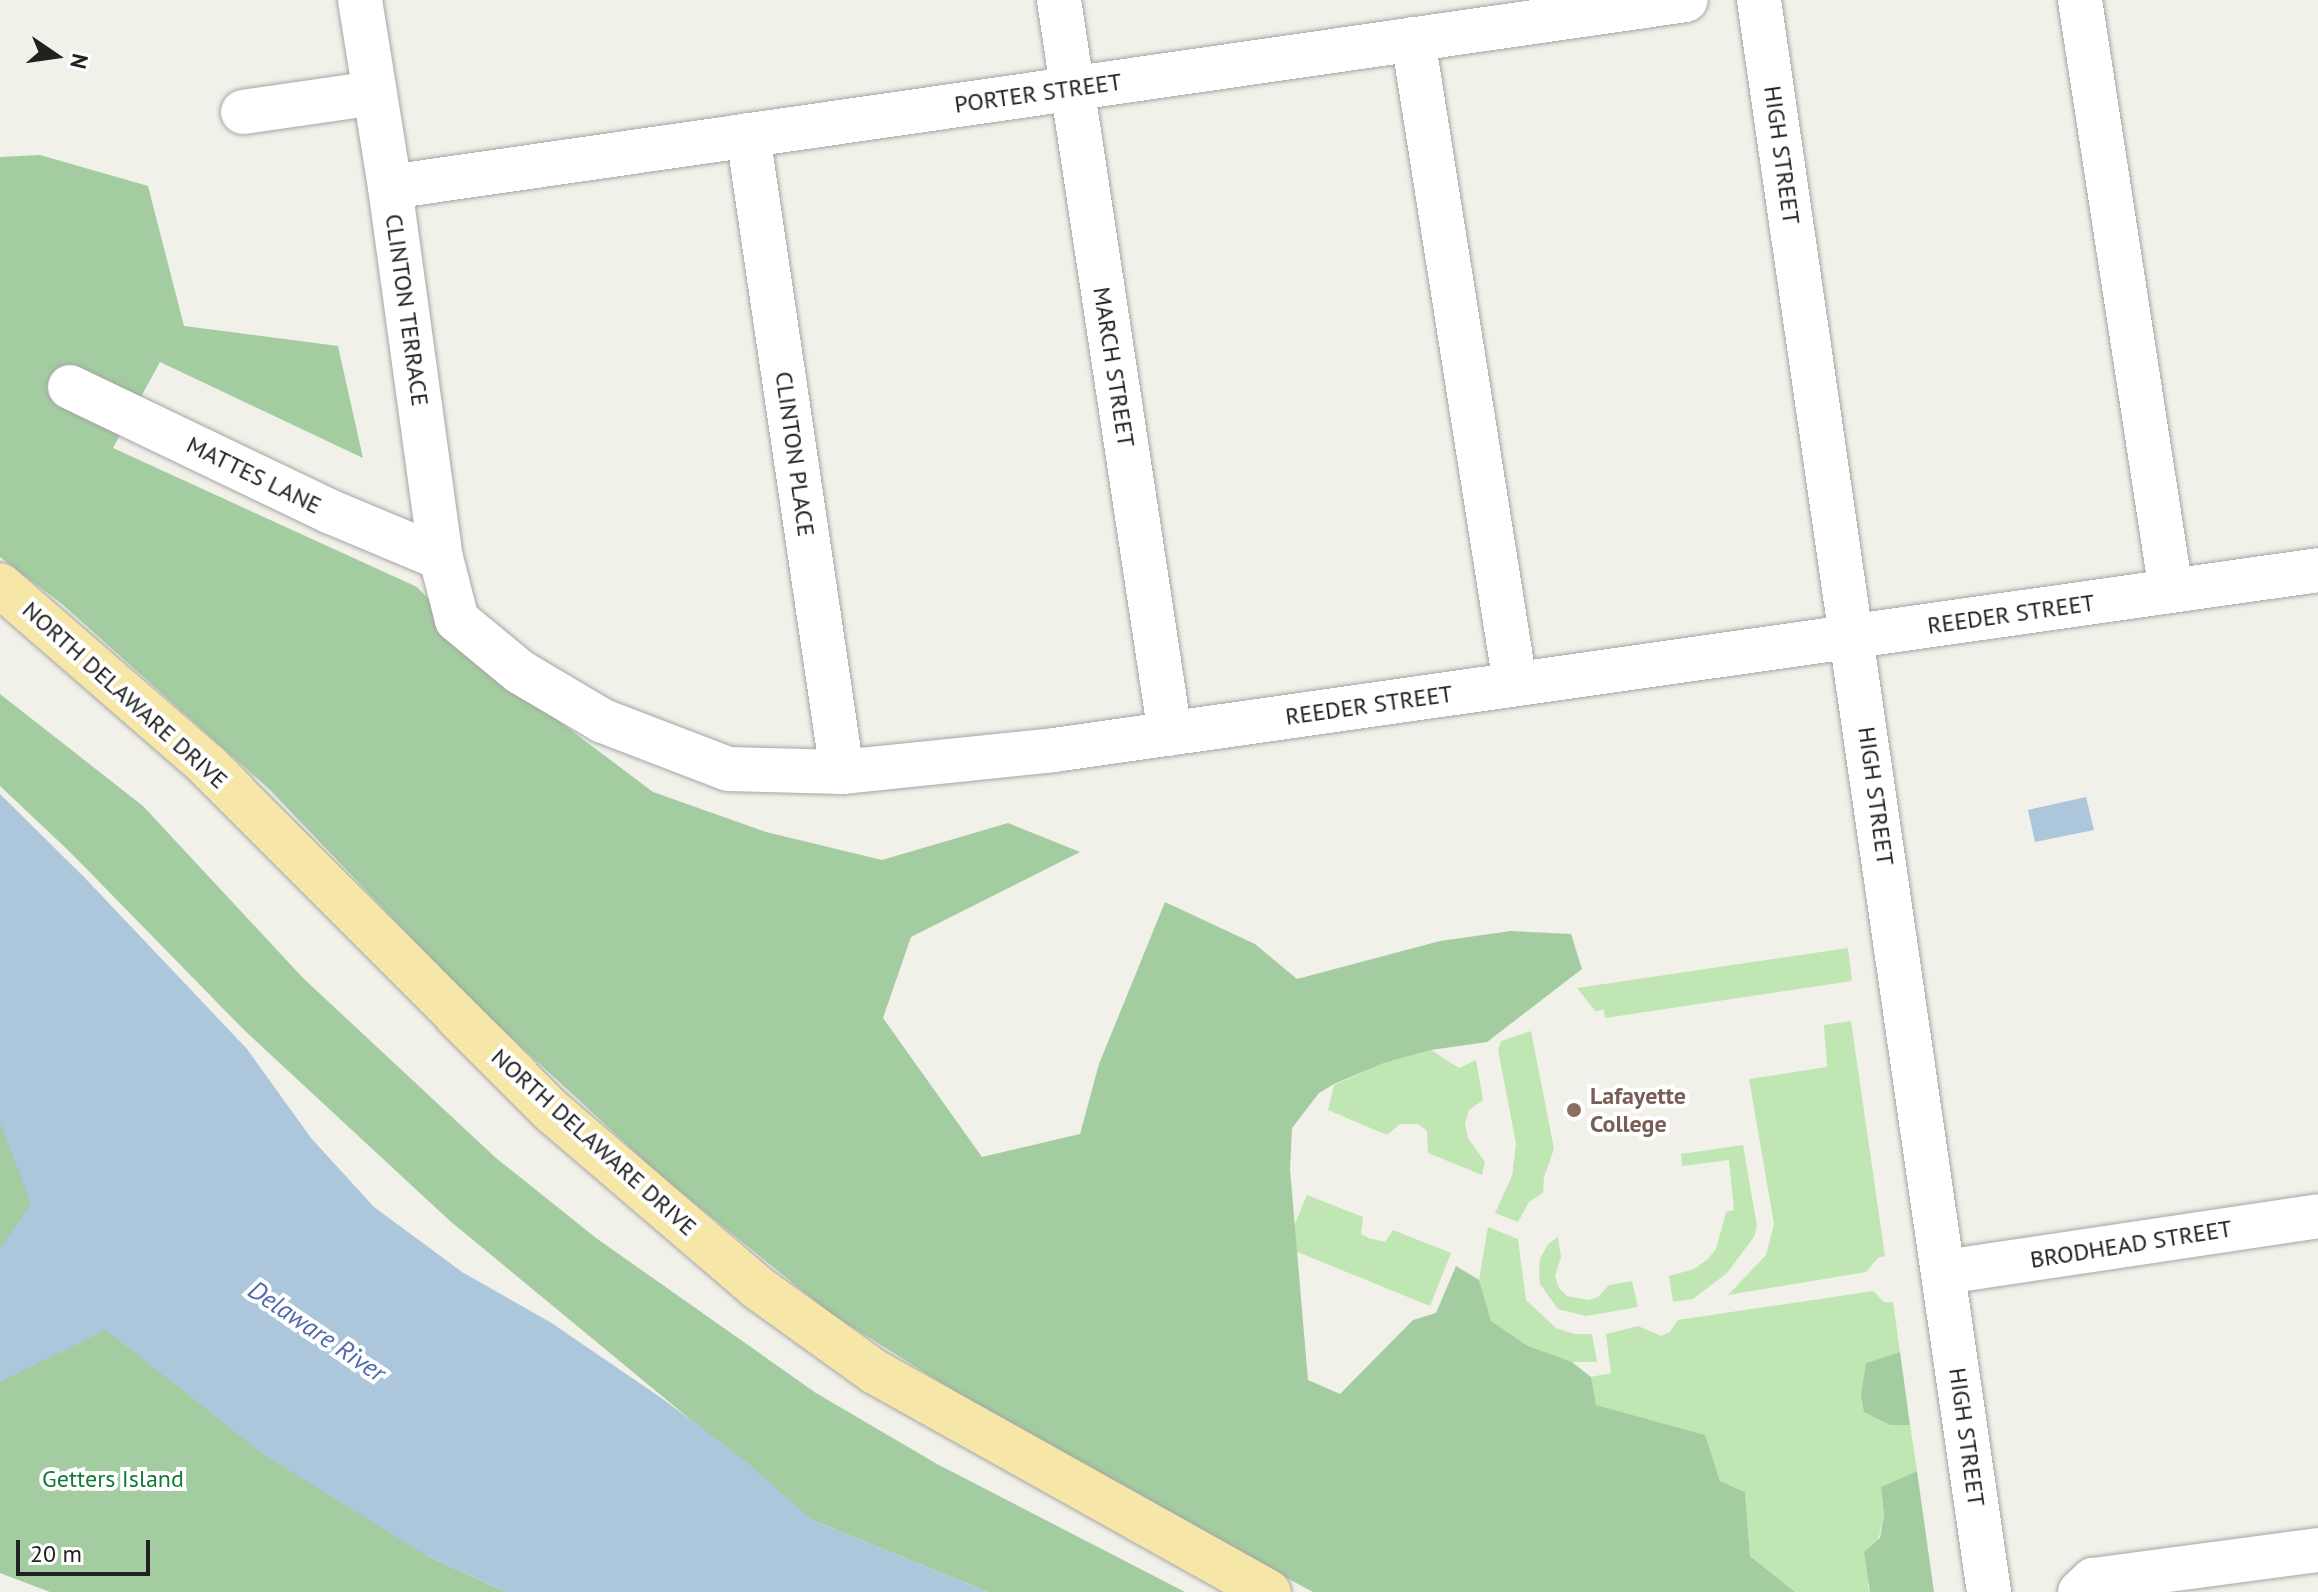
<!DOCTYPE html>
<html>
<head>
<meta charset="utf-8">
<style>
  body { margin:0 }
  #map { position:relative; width:2318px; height:1592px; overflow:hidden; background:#f1f0e9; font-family:"PT Sans",sans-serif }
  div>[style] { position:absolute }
  .grass>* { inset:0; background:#c0e7b3 }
  .forest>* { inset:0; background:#a3cda0 }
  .water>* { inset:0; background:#acc6db }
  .roads { filter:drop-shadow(0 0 2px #a5a5a5) drop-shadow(0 0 2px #a5a5a5) }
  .minor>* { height:44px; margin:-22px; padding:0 22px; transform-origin:22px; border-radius:22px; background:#fff }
  .major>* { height:44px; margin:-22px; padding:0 22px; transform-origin:22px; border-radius:22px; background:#f6e7a8 }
  .dots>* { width:22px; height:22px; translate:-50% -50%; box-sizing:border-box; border:4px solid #fff; border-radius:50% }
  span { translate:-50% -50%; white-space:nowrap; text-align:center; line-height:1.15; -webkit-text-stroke:8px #fff; paint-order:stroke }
  .street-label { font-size:24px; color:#212121 }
  .education-label { font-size:24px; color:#785e54; font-weight:700 }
  .left { translate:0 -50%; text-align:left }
  .park-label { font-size:24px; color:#137b34 }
  .water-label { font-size:26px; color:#536bac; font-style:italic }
  .north { position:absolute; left:16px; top:16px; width:80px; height:80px; -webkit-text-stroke:6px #fff; paint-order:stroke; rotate:103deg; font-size:22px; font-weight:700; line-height:32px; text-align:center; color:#212121 }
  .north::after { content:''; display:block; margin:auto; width:28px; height:36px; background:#212121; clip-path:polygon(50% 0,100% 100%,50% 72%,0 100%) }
  .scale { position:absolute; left:16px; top:1540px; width:134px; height:36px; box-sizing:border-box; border:4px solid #212121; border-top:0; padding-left:10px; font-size:24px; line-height:28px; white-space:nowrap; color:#212121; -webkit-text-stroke:6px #fff; paint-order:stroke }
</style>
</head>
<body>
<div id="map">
  <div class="grass">
    <i style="clip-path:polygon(1848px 948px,1852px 981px,1605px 1018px,1604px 1010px,1595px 1011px,1577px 988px)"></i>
    <i style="clip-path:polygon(1851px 1021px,1885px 1256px,1878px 1258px,1866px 1272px,1728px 1295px,1766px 1255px,1774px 1224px,1749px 1079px,1827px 1067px,1824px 1025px)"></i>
    <i style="clip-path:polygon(1531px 1031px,1554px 1149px,1544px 1177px,1543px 1193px,1529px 1202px,1518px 1222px,1495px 1213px,1512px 1176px,1516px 1144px,1498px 1050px,1501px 1041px)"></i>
    <i style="clip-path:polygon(1431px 1050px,1459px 1068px,1476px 1060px,1483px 1100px,1469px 1110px,1465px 1124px,1468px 1138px,1485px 1162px,1482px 1175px,1428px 1153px,1427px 1131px,1418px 1124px,1400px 1124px,1387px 1135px,1328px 1110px,1334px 1085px,1384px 1063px)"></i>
    <i style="clip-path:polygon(1743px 1145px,1757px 1226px,1754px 1237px,1727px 1273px,1693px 1299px,1673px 1302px,1669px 1276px,1694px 1269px,1708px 1259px,1716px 1249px,1726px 1212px,1734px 1210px,1729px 1160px,1682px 1166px,1681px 1154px)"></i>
    <i style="clip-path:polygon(1307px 1195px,1363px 1217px,1361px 1234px,1369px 1238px,1385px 1242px,1393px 1230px,1451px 1253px,1430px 1306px,1285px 1247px)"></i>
    <i style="clip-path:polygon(1488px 1227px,1518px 1239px,1526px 1300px,1556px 1328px,1575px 1334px,1592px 1334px,1597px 1362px,1572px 1362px,1551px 1356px,1528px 1346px,1490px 1321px,1479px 1280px)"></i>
    <i style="clip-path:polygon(1558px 1237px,1561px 1257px,1555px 1276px,1559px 1288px,1567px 1296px,1589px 1300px,1598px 1297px,1609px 1285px,1632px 1281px,1638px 1307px,1586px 1316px,1558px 1309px,1540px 1284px,1539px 1271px,1540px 1259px,1548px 1244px)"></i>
    <i style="clip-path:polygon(1873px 1291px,1884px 1302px,1893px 1302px,1900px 1352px,1866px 1363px,1890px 1425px,1910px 1425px,1917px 1471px,1881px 1487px,1884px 1515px,1868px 1585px,1870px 1592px,1795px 1592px,1750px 1556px,1745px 1492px,1720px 1481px,1704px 1435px,1595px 1405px,1591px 1377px,1611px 1373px,1606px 1334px,1638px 1326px,1661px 1336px,1670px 1332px,1678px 1320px)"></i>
  </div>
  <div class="forest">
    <i style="clip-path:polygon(40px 155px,148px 186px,184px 326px,338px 346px,363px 458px,160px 362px,113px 448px,417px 587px,515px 688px,653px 792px,766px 832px,882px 860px,1008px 823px,1080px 852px,911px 937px,883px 1018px,982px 1157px,1080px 1134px,1099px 1064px,1165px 902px,1255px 944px,1297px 979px,1440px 941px,1511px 931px,1571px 934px,1582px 969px,1487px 1042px,1431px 1050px,1384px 1063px,1334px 1084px,1319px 1093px,1292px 1128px,1290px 1169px,1308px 1380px,1340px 1394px,1413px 1320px,1436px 1313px,1456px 1266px,1479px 1280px,1491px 1321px,1528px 1346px,1572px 1362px,1591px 1377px,1596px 1405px,1705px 1435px,1720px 1481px,1745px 1492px,1750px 1556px,1795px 1592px,1313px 1592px,1050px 1451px,830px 1313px,661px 1176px,476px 1005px,269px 789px,62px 604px,0 557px,0 157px)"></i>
    <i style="clip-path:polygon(0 694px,143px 806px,303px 978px,496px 1158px,596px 1238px,816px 1393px,937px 1464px,1185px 1592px,988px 1592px,812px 1520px,450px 1221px,243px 1029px,70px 852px,0 786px)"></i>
    <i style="clip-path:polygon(0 1017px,427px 1556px,506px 1592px,50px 1592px,0 1573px)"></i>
    <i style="clip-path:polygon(1900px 1352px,1910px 1425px,1890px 1425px,1864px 1412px,1861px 1395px,1866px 1363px)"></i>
    <i style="clip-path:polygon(1917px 1471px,1934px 1592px,1870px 1592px,1864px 1552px,1880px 1538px,1884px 1515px,1881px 1487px)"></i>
  </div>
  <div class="water">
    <i style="clip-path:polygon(0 794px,85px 878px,247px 1049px,311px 1138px,374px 1207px,462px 1272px,550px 1322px,660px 1397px,742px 1458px,812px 1520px,988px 1592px,506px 1592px,427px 1556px,263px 1454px,106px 1330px,0 1382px,0 1249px,31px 1203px,0 1122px)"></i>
    <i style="clip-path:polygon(2086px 797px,2094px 830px,2035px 842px,2028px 810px)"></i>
  </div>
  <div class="roads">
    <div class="minor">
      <i style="left:360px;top:0;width:189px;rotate:80.9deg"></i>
      <i style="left:390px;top:187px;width:374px;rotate:82.2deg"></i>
      <i style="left:441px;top:558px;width:64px;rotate:75.5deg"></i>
      <i style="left:457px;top:620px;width:82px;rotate:39.5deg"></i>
      <i style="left:520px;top:672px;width:96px;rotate:30.6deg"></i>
      <i style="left:603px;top:721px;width:134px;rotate:21deg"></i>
      <i style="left:728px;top:769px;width:114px;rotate:1.5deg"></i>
      <i style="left:842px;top:772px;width:213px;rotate:-5.9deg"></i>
      <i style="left:1054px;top:750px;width:1277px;rotate:-8.1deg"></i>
      <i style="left:1059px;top:0;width:742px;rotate:81.4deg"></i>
      <i style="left:1759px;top:0;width:1609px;rotate:81.78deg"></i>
      <i style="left:2080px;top:0;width:598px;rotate:81.25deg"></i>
      <i style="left:1413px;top:39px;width:653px;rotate:81.01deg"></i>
      <i style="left:243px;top:112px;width:133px;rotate:-8.2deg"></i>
      <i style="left:748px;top:135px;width:644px;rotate:81.61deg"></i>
      <i style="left:390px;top:187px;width:1309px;rotate:-8.21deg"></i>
      <i style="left:70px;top:387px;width:289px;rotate:25.6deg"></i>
      <i style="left:331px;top:512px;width:119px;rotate:22.7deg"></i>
      <i style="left:1945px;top:1272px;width:377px;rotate:-8.5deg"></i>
      <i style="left:2080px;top:1592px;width:18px;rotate:-43deg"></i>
      <i style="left:2093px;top:1580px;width:227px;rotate:-7.6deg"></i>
    </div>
    <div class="major">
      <i style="left:0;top:585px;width:274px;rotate:41deg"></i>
      <i style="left:207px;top:765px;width:491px;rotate:45.1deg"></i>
      <i style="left:554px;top:1113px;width:269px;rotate:40.6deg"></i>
      <i style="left:758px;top:1288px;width:144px;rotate:35.7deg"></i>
      <i style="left:875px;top:1372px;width:451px;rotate:29.2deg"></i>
    </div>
  </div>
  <div class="dots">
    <i style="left:1574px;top:1110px;background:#8d6e63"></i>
  </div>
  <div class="street-label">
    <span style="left:1038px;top:93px;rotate:-8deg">PORTER STREET</span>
    <span style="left:1782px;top:155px;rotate:82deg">HIGH STREET</span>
    <span style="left:407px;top:310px;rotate:82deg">CLINTON TERRACE</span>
    <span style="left:1114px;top:367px;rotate:81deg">MARCH STREET</span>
    <span style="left:795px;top:454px;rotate:82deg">CLINTON PLACE</span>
    <span style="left:254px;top:475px;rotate:26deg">MATTES LANE</span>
    <span style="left:2011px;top:614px;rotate:-8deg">REEDER STREET</span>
    <span style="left:125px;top:695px;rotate:42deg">NORTH DELAWARE DRIVE</span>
    <span style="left:1369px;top:705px;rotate:-8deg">REEDER STREET</span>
    <span style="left:1876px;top:796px;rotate:82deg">HIGH STREET</span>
    <span style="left:594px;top:1142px;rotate:42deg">NORTH DELAWARE DRIVE</span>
    <span style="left:2131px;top:1244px;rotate:-9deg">BRODHEAD STREET</span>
    <span style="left:1967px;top:1437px;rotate:82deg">HIGH STREET</span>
  </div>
  <div class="education-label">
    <span class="left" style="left:1590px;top:1110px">Lafayette<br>College</span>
  </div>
  <div class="park-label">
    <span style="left:113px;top:1479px">Getters Island</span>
  </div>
  <div class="water-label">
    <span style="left:317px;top:1331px;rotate:34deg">Delaware River</span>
  </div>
  <div class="north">N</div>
  <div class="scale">20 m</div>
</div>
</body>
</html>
